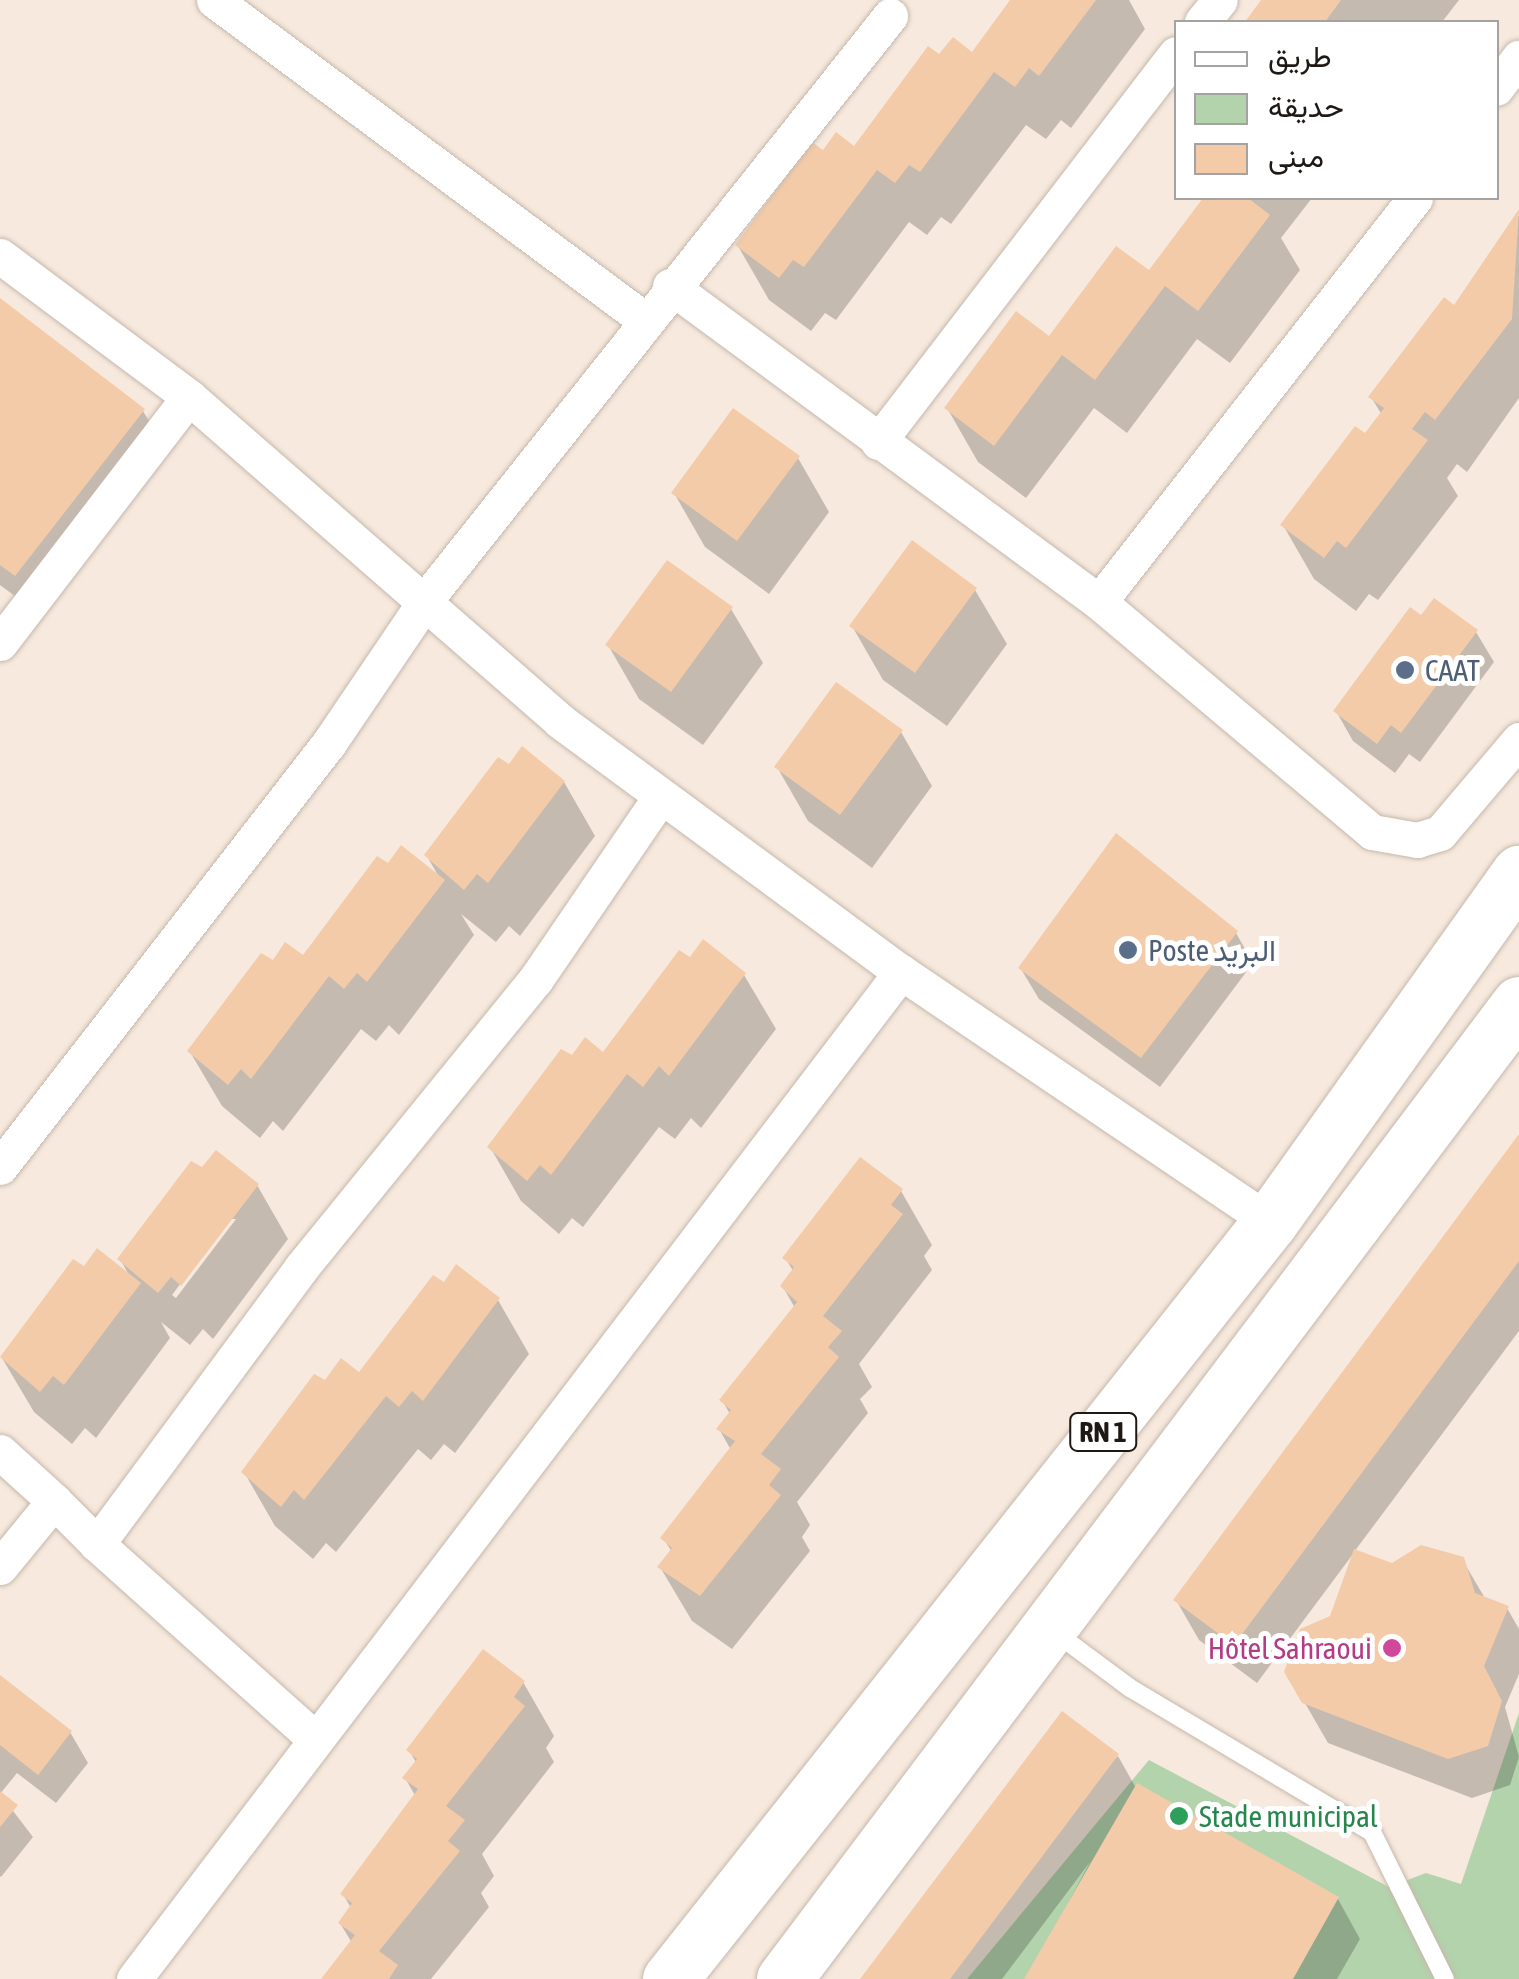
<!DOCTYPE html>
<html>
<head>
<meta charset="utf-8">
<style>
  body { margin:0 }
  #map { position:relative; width:1519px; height:1979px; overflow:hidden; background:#f7e9dd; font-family:"Asap Condensed",Vazirmatn,sans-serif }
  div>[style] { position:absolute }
  .green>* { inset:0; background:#b3d3ac }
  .shadow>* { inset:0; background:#0003 }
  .building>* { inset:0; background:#f3cba9 }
  .roads { filter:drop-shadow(0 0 2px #c5b8ac) drop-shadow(0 0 2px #c5b8ac) }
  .service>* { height:18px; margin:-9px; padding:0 9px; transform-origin:9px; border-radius:9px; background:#fff }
  .minor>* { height:35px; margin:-17.5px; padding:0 17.5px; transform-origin:17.5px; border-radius:17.5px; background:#fff }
  .trunk>* { height:55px; margin:-27.5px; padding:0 27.5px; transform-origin:27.5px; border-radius:27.5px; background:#fff }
  .dots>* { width:28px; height:28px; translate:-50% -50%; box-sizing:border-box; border:5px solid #fff; border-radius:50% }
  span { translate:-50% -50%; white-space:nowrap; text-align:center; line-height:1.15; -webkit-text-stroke:10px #fff; paint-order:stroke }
  .shield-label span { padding:2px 8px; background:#fff; border:2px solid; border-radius:8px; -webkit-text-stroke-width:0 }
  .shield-label { font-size:28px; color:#1e1915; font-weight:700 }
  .service-label { font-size:30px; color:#4e5e75 }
  .left { translate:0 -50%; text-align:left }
  .hotel-label { font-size:30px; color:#b23c85 }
  .right { translate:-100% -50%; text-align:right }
  .leisure-label { font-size:30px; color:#27864d }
  .legend { position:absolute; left:1174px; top:20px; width:325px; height:180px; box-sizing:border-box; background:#fff; border:2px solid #a5a3a1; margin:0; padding:12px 18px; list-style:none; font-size:30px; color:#1e1915 }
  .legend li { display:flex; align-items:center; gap:20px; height:50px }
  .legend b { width:50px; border:2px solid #a5a3a1 }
</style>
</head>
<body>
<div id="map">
  <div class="green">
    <i style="clip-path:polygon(1519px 1713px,1519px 1979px,967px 1979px,1149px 1760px,1389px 1887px,1426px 1873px,1461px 1884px)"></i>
  </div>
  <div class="shadow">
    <i style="clip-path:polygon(1014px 0,1129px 0,1145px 29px,1071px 128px,1061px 120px,1046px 139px,1026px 125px,951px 224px,941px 217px,927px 235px,909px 222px,836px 320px,825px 313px,811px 331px,769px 300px,738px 246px,824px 153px,855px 149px,940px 58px,972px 55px)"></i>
    <i style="clip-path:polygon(1264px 0,1459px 0,1442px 22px,1248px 22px)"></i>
    <i style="clip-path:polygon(1206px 198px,1312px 198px,1281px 238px,1300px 270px,1230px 363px,1197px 339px,1127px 433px,1094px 408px,1026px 498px,978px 462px,947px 408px,1149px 274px)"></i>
    <i style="clip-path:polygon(1519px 215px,1519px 398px,1467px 472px,1457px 464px,1447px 478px,1458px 496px,1378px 600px,1369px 594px,1356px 611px,1314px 579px,1283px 525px,1366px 437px,1382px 415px,1371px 397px,1455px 308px)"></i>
    <i style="clip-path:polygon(0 301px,143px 411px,166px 450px,39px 614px,0 585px)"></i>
    <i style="clip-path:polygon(798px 458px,829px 512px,769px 594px,705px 547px,674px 493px)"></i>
    <i style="clip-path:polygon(975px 590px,1007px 644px,947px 726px,883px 680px,852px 626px)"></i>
    <i style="clip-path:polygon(731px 609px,763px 663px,703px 745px,639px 699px,608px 645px)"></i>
    <i style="clip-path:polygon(1421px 619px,1476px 632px,1494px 662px,1420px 762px,1409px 754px,1395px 773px,1353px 741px,1336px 711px)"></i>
    <i style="clip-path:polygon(901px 732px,932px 786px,872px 868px,808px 821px,777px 767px)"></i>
    <i style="clip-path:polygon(510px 767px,564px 782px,595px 836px,520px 936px,509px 926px,496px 942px,461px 914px,474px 935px,399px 1035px,389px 1025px,376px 1041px,361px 1029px,283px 1131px,273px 1121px,260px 1138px,222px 1106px,190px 1052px,273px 963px,303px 959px,389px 866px,440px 879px,427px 856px)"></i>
    <i style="clip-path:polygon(1236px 933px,1253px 963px,1160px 1087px,1039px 999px,1021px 969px)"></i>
    <i style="clip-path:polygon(691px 960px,744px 975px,776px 1029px,701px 1128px,691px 1118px,675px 1139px,659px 1127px,583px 1227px,572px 1218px,559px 1234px,521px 1201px,490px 1147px,572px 1058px,604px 1056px)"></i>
    <i style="clip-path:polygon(1519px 1138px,1519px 1331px,1354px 1552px,1392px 1566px,1462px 1559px,1486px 1600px,1507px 1608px,1519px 1629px,1519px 1674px,1505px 1707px,1519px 1757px,1510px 1785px,1472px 1798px,1328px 1743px,1287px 1672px,1332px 1618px,1353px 1554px,1257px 1683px,1199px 1640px,1176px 1600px)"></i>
    <i style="clip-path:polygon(evenodd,257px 1185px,288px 1239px,213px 1339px,203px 1329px,190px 1345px,161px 1322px,170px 1338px,96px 1438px,85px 1428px,72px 1444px,34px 1412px,2px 1358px,85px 1269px,130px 1277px,120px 1259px,257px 1185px,229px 1219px,236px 1219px,176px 1298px,172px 1295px,229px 1219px)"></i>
    <i style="clip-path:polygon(901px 1191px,932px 1245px,924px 1256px,932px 1270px,859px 1364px,872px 1387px,860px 1399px,868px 1413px,797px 1502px,810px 1525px,802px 1537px,810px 1551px,732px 1649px,692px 1621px,660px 1567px,672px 1552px,663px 1538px,731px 1450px,719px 1429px,730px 1414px,722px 1400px,795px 1308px,783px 1287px,794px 1272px,785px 1258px)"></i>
    <i style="clip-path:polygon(498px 1300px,529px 1354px,455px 1453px,444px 1444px,431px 1460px,418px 1449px,336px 1552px,326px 1543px,313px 1559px,275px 1526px,244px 1472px,326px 1384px,359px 1376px)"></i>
    <i style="clip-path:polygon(0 1678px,70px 1732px,88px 1763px,56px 1803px,17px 1773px,0 1794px,33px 1837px,1px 1877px,0 1876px)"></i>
    <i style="clip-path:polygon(523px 1682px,554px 1736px,546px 1748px,554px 1762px,482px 1854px,494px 1876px,481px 1893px,489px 1907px,431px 1979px,324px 1979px,352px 1943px,340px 1923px,351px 1908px,343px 1894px,416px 1797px,405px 1778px,417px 1764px,409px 1750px)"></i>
    <i style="clip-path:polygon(1118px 1756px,1136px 1788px,1338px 1899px,1360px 1939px,1337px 1979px,1027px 1979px,1090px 1862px,1002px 1979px,864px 1979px)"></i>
  </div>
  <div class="building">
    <i style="clip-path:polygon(1010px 0,1096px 0,1039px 76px,1029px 68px,1015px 87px,994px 72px,920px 172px,909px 165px,895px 183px,877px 170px,804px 267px,793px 260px,779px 278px,735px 245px,812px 142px,823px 150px,836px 132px,854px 146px,928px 46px,939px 54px,953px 37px,972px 52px)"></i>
    <i style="clip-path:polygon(1261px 0,1341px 0,1325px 22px,1245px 22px)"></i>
    <i style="clip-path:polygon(1203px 198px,1248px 198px,1270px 215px,1198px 311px,1165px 286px,1095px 380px,1062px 355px,994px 446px,944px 408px,1016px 311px,1049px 336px,1116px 246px,1149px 270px)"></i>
    <i style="clip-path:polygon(1519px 209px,1512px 319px,1435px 420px,1425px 412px,1412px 429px,1428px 440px,1346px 548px,1337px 541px,1324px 558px,1280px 525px,1355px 426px,1365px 433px,1384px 408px,1368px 397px,1444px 297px,1454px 305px)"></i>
    <i style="clip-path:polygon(0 298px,145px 409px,15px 576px,0 565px)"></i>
    <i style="clip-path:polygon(733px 408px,800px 456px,737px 541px,671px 493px)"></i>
    <i style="clip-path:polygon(912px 540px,977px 588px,915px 673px,849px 626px)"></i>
    <i style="clip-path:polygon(667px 560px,733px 607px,671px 692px,605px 645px)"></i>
    <i style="clip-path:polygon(1434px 598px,1478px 630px,1401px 733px,1391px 725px,1377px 744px,1333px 711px,1410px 607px,1421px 615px)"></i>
    <i style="clip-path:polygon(836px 682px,903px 730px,840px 815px,774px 767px)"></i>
    <i style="clip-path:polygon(522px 746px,565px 781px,488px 883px,477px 874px,464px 890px,424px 855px,498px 757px,509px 764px)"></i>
    <i style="clip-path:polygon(1116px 833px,1238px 931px,1141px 1058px,1018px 968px)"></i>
    <i style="clip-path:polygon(401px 845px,445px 880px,367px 982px,357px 973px,344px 989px,329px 976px,251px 1079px,241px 1069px,228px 1085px,187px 1051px,261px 953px,273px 960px,285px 942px,303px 955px,377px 856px,388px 863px)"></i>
    <i style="clip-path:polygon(703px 939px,746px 973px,669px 1076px,659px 1066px,643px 1087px,627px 1074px,551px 1175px,540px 1165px,527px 1181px,487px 1147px,561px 1049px,572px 1055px,585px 1037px,603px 1052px,679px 950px,690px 957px)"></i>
    <i style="clip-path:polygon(1519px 1134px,1519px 1261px,1234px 1645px,1173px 1600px)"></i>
    <i style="clip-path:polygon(216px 1150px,259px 1184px,181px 1286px,171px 1277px,158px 1293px,117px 1259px,191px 1161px,202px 1167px)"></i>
    <i style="clip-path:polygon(860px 1157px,903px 1189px,891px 1205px,903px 1214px,823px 1316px,842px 1331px,828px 1347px,839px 1357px,761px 1454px,781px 1469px,769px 1485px,781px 1495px,700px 1596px,657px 1567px,672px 1548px,660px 1538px,735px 1441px,716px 1429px,731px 1410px,719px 1400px,797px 1302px,780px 1286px,794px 1267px,782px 1258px)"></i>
    <i style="clip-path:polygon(97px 1248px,141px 1283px,64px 1385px,53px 1376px,40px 1392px,0 1357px,73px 1259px,84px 1266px)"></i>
    <i style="clip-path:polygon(456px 1264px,500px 1298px,423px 1401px,412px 1391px,399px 1407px,386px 1396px,304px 1500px,294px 1490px,281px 1507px,241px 1472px,314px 1374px,325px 1380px,341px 1358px,359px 1372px,433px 1275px,444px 1282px)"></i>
    <i style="clip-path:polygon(1421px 1545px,1464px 1557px,1475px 1593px,1509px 1606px,1484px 1666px,1502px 1701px,1488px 1746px,1448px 1759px,1302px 1703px,1284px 1672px,1300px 1629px,1330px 1616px,1354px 1549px,1392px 1563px)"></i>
    <i style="clip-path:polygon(483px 1649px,525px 1681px,514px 1697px,525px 1706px,446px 1806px,465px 1820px,448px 1841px,460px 1851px,379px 1951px,398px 1965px,389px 1979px,321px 1979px,355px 1935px,338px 1923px,352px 1903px,340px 1894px,418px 1789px,402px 1778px,417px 1759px,406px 1750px)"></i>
    <i style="clip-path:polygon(0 1675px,72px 1731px,38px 1775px,0 1745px)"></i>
    <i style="clip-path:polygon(1062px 1711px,1119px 1754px,950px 1979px,860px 1979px)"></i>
    <i style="clip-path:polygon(1137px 1783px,1339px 1897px,1293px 1979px,1024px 1979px)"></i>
    <i style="clip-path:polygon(0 1791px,18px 1805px,0 1827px)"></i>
  </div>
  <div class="roads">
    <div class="service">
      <i style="left:1052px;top:1630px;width:97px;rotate:36.6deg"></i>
      <i style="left:1130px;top:1688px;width:282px;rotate:30.8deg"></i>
      <i style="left:1372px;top:1832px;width:164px;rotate:63.6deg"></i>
    </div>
    <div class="minor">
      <i style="left:214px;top:0;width:537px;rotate:36.59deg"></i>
      <i style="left:1202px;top:22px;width:28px;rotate:-51deg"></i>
      <i style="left:1496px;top:88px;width:38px;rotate:-53deg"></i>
      <i style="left:0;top:256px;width:236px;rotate:36.7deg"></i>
      <i style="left:189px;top:397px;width:493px;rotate:41.1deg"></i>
      <i style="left:560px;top:721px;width:423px;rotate:36.4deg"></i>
      <i style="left:901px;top:972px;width:446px;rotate:34.1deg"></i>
      <i style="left:670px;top:286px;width:533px;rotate:36.38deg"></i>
      <i style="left:1099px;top:602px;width:357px;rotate:40.1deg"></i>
      <i style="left:1372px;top:832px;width:46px;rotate:10.1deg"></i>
      <i style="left:1417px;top:840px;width:24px;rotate:-17deg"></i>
      <i style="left:1440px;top:833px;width:122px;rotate:-49.7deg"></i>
      <i style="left:878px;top:442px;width:489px;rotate:-52.5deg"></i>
      <i style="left:1099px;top:602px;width:513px;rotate:-51.97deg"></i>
      <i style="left:0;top:643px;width:310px;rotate:-52.5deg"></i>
      <i style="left:0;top:1167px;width:537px;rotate:-52.19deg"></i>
      <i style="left:329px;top:743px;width:175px;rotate:-55.9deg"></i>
      <i style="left:427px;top:598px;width:744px;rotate:-51.5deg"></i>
      <i style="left:0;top:1452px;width:73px;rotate:42.2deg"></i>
      <i style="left:97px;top:1544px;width:288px;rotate:41.8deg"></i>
      <i style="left:0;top:1567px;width:85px;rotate:-50.7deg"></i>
      <i style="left:54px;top:1501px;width:61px;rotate:45deg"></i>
      <i style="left:97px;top:1544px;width:343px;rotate:-53.5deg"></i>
      <i style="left:301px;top:1268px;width:372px;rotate:-50.9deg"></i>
      <i style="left:536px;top:979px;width:220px;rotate:-55.7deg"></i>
      <i style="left:134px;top:1979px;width:1266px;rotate:-52.7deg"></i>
    </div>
    <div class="trunk">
      <i style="left:670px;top:1979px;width:966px;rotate:-51.6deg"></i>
      <i style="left:1270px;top:1222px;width:429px;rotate:-54.5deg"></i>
      <i style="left:784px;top:1979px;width:1221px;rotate:-52.99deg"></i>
    </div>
  </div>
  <div class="dots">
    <i style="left:1405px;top:670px;background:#5c6f8a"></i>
    <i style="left:1128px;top:950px;background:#5c6f8a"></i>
    <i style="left:1392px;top:1648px;background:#d1479c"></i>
    <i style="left:1179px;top:1816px;background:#2e9e5b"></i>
  </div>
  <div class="shield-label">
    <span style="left:1103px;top:1432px">RN 1</span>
  </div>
  <div class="service-label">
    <span class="left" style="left:1425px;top:670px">CAAT</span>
    <span class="left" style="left:1148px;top:950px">Poste البريد</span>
  </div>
  <div class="hotel-label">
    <span class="right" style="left:1372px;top:1648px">Hôtel Sahraoui</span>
  </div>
  <div class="leisure-label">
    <span class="left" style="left:1199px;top:1816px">Stade municipal</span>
  </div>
  <ul class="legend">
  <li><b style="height:12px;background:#fff"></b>طريق</li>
  <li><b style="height:28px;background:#b3d3ac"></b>حديقة</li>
  <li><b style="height:28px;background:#f3cba9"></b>مبنى</li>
  </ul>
</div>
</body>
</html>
